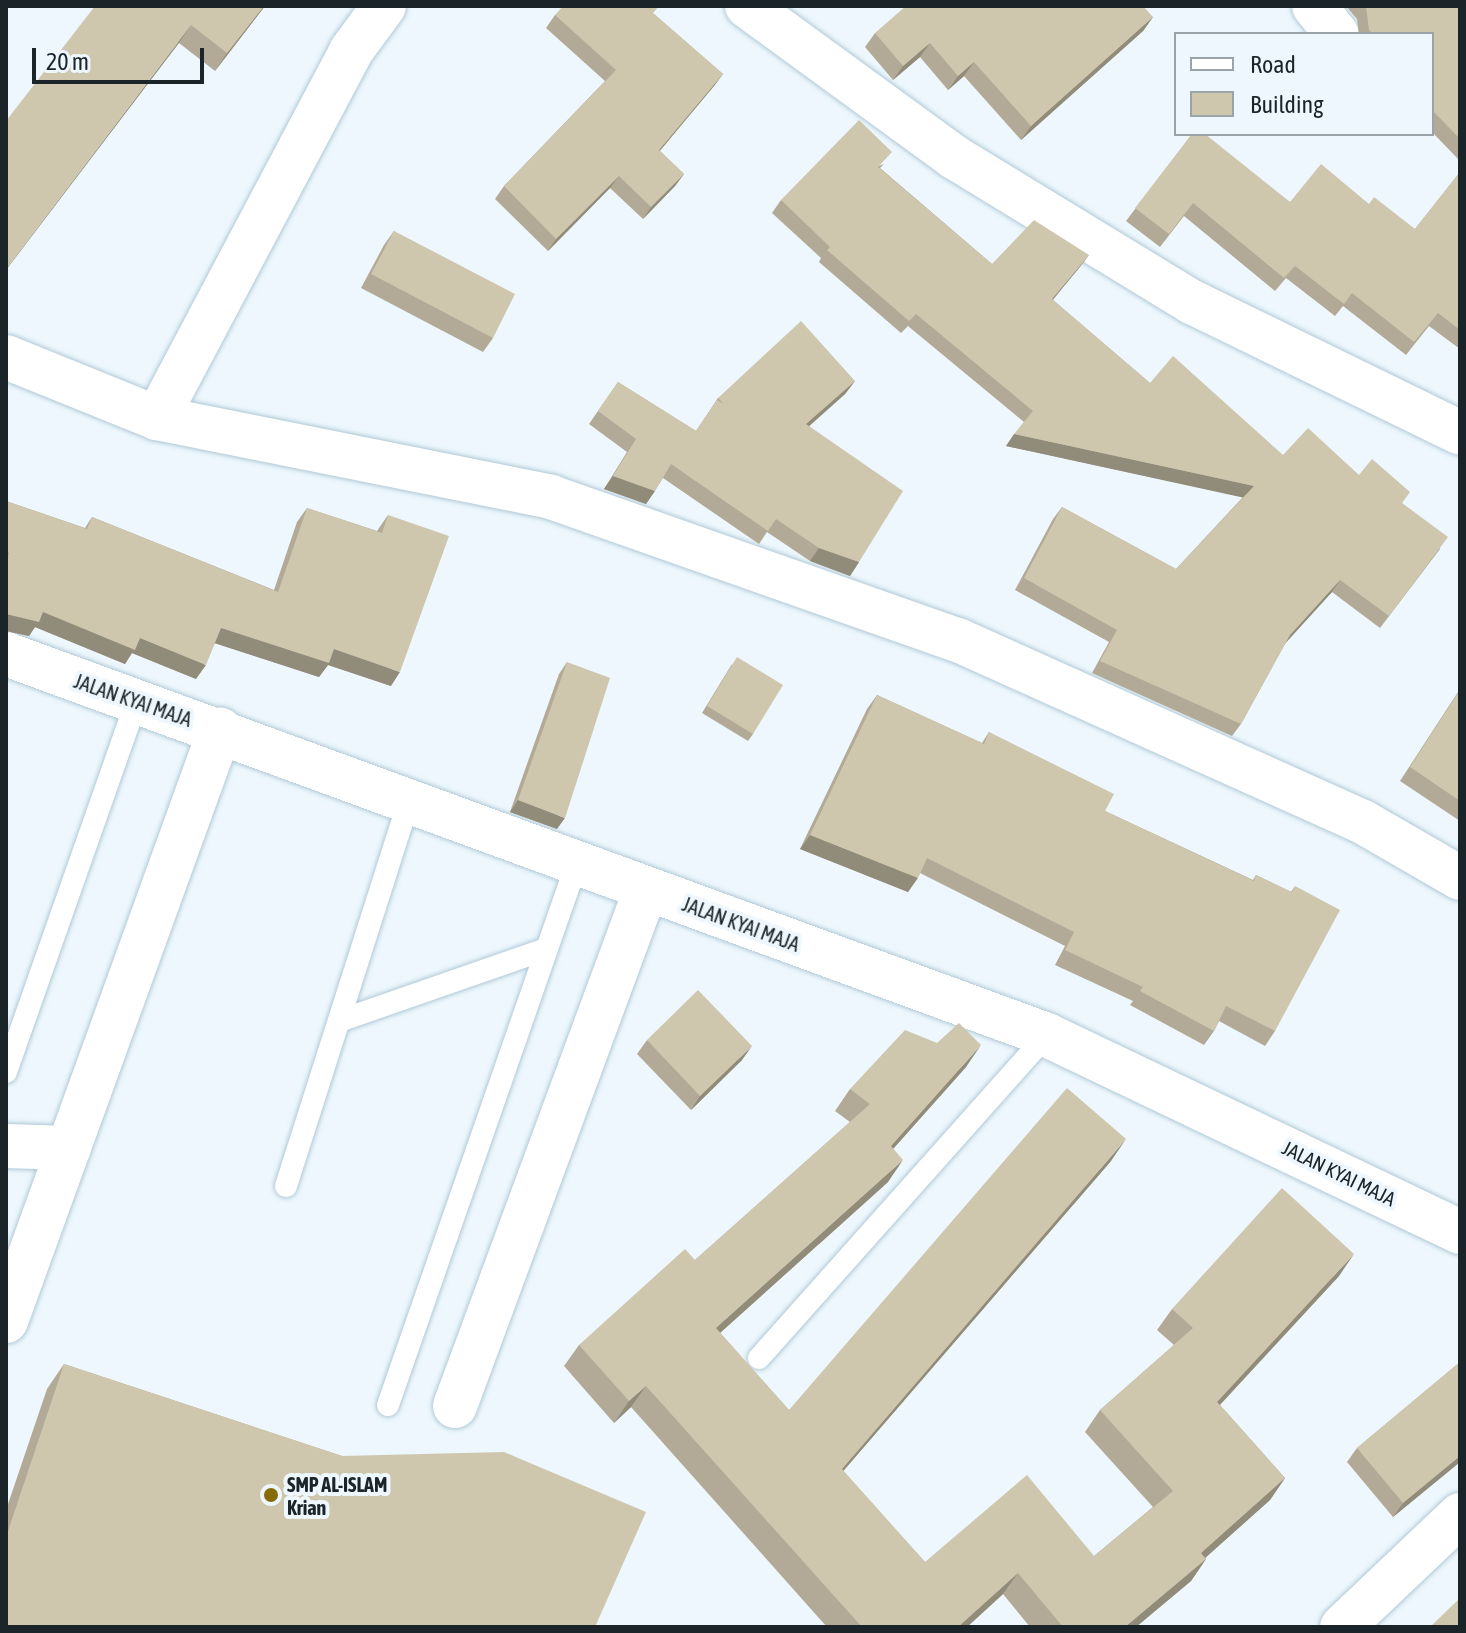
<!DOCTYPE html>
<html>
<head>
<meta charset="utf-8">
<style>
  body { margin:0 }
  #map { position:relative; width:1466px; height:1633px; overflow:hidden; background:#edf7fd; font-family:"Asap Condensed",sans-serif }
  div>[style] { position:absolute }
  .roads { filter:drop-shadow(0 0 2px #b0c9d7) drop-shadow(0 0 2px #b0c9d7) }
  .lane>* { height:22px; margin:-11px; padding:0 11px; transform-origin:11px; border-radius:11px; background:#fff }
  .street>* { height:44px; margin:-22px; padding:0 22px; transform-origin:22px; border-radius:22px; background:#fff }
  .primary>* { height:44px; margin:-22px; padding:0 22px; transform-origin:22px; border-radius:22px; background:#fff }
  .wall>* { inset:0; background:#b2aa96 }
  .shaded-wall>* { inset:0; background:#918b7a }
  .building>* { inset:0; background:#cfc6ae }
  .dots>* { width:22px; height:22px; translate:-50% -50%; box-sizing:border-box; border:4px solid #edf7fd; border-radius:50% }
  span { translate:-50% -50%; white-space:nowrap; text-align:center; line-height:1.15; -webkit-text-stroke:8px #edf7fd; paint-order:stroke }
  .street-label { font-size:20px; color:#1a2429 }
  .poi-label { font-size:20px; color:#1a2429; font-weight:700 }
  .left { translate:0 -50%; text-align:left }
  .frame { position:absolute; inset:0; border:8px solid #1a2429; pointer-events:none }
  .legend { position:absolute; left:1174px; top:32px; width:260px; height:104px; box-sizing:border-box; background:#edf7fd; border:2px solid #99a3a8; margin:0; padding:10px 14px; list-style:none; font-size:24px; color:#1a2429 }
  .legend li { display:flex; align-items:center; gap:16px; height:40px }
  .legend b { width:40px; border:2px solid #99a3a8 }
  .scale { position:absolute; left:32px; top:48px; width:172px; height:36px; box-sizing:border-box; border:4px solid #1a2429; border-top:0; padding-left:10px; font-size:24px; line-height:28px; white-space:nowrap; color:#1a2429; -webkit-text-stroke:6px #edf7fd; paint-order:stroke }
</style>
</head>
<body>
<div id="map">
  <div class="roads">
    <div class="lane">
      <i style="left:342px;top:1020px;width:213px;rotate:-19.2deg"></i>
      <i style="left:6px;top:1072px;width:389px;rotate:-70.6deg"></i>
      <i style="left:286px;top:1186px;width:404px;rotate:-72.3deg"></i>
      <i style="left:759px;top:1358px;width:433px;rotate:-48.3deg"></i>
      <i style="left:388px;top:1405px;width:574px;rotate:-70.78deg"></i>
    </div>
    <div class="street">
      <i style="left:747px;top:6px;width:256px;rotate:36.1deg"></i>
      <i style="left:954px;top:157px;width:279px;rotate:31.4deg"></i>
      <i style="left:1192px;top:302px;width:298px;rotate:26deg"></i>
      <i style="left:1314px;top:6px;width:36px;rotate:51deg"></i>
      <i style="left:6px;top:357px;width:163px;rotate:22deg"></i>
      <i style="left:157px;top:418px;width:402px;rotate:11.3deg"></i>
      <i style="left:551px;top:497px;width:431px;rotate:19.4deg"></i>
      <i style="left:958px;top:640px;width:444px;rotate:24.2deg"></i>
      <i style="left:1363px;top:822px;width:112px;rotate:30deg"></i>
      <i style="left:157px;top:418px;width:415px;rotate:-62.1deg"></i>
      <i style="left:351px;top:51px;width:56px;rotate:-53.7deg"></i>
      <i style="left:6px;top:1146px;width:63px;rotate:1.8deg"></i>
      <i style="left:6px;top:1321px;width:629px;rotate:-70.09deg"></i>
      <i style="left:455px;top:1406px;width:551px;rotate:-69.72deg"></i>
      <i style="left:1342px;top:1627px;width:163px;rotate:-43.5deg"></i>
    </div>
    <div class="primary">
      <i style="left:6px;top:654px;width:1109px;rotate:20.1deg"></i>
      <i style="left:1047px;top:1035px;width:458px;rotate:25.5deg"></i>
    </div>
  </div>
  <div class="wall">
    <i style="clip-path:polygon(95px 6px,265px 6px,215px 71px,179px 43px)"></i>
    <i style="clip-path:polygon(1346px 6px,1460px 6px,1460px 161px,1432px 132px,1432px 34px,1359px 34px,1357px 19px)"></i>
    <i style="clip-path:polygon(654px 14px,723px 74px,714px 86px,660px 151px,684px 174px,675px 186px,643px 219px,610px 188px,548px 251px,495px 199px,504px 186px,605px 81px,546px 28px,555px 15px)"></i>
    <i style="clip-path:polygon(1153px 17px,1143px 31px,1021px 140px,964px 76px,948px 90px,920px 57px,893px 80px,865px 47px,875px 33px)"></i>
    <i style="clip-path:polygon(1192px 134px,1290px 202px,1369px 204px,1415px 229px,1460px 172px,1460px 349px,1429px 326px,1406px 355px,1343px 306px,1335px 316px,1286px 278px,1275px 291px,1184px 216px,1160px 247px,1126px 221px)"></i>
    <i style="clip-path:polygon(884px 164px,880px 168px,992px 264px,1089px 255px,1053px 300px,1150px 383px,1283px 455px,1359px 475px,1402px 503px,1440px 549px,1380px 628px,1332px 592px,1286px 642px,1241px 724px,1232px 736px,1092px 673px,1109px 642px,1015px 590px,1053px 519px,1062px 507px,1176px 569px,1243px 497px,1006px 446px,1024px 422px,908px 326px,901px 333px,819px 262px,821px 258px,772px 213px,781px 200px)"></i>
    <i style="clip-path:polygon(394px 231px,493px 338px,483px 352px,361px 288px,384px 245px)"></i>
    <i style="clip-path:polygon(855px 381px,845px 394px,809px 426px,859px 562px,850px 576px,810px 561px,767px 532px,759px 544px,663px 478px,646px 504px,604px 489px,627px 452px,589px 424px,618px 382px,696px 431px,718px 398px)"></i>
    <i style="clip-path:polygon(6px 501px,85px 528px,92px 517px,274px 590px,297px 522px,307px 508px,377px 531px,388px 515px,391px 686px,328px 665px,319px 677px,215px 643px,196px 679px,132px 653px,125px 664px,35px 627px,29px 636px,6px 631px)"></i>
    <i style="clip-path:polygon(567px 662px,557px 829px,510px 812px,559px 674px)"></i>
    <i style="clip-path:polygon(732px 664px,753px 734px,748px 741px,702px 713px)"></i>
    <i style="clip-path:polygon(1460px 689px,1460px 821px,1400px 781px)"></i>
    <i style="clip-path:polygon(877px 695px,982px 743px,989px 732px,1105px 811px,1253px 880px,1256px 875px,1291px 892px,1295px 886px,1275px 1031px,1265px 1046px,1219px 1021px,1214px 1031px,1204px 1045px,1130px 1005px,1133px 1001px,1055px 965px,1065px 946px,920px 873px,908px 892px,800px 849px,867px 709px)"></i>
    <i style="clip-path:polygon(647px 1040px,742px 1060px,691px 1110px,637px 1054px)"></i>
    <i style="clip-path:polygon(966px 1067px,893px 1149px,888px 1182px,720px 1333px,789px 1410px,1111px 1161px,843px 1471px,925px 1562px,1094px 1556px,1153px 1507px,1085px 1432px,1100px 1410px,1174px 1345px,1157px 1330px,1172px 1309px,1339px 1276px,1220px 1405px,1285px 1478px,1270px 1500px,1205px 1558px,1206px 1559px,1191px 1581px,1136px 1627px,1030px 1627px,1003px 1594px,967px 1627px,827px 1627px,631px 1407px,614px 1423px,564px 1366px,579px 1345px,695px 1260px,850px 1122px,835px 1111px,850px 1089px)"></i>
    <i style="clip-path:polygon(1460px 1362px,1460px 1462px,1393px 1517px,1347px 1462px,1357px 1448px)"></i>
    <i style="clip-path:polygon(64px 1364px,342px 1456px,6px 1627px,6px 1510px,47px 1389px)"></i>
  </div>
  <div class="shaded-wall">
    <i style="clip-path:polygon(264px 6px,265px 6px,215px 71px,227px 53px)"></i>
    <i style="clip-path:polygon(1153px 17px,1143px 31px,1021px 140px,1031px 126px)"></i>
    <i style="clip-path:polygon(191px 25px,179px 43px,6px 270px,6px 269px)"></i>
    <i style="clip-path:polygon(930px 43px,920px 57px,893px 80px,903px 66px)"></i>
    <i style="clip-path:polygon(974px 62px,964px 76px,948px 90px,958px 76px)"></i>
    <i style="clip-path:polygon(723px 74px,714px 86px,650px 162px,659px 150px)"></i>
    <i style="clip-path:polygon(684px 174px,675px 186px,643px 219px,651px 207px)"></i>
    <i style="clip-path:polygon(619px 176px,610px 188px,548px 251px,556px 239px)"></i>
    <i style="clip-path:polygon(1089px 255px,1080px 267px,1043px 311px,1052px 299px)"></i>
    <i style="clip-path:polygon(855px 381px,845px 394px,797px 437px,806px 424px)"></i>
    <i style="clip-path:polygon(1014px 434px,1254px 486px,1245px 498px,1006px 446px)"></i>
    <i style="clip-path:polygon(613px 476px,655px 491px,646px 504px,604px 489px)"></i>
    <i style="clip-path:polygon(819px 548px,859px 562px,850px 576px,810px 561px)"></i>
    <i style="clip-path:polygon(1340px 580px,1332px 592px,1282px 647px,1290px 635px)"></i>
    <i style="clip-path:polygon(43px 612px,140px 638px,206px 665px,196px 679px,132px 653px,125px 664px,35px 627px,29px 636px,6px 631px,6px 614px)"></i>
    <i style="clip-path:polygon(221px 628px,334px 649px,400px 672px,391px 686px,328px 665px,319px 677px,211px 642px)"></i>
    <i style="clip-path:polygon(518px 800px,565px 818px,557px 829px,510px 812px)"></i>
    <i style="clip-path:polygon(810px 835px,918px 878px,908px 892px,800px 849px)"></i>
    <i style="clip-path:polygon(981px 1045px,966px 1067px,876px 1168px,891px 1146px)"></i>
    <i style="clip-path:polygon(752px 1046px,742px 1060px,691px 1110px,700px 1096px)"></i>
    <i style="clip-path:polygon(1126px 1139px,1111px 1161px,826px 1491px,842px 1469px)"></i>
    <i style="clip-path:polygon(903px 1160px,888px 1182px,701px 1350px,716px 1328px)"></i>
    <i style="clip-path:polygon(1354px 1254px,1339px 1276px,1202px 1424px,1217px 1402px)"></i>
    <i style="clip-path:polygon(646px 1386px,631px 1407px,614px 1423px,629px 1401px)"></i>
    <i style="clip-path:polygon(1460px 1456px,1460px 1462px,1393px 1517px,1403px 1503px)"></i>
    <i style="clip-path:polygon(1285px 1478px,1270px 1500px,1186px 1575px,1201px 1553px)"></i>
    <i style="clip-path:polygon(1206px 1559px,1191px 1581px,1136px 1627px,1125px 1627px)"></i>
    <i style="clip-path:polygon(1018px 1573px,1003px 1594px,967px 1627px,958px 1627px)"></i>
  </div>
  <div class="building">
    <i style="clip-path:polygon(95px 6px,264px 6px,227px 53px,191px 25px,6px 269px,6px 121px)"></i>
    <i style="clip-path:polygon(563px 6px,659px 6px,653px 13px,723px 74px,659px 150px,684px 174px,651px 207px,619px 176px,556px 239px,504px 186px,616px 70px,555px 15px)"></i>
    <i style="clip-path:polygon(906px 6px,1143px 6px,1153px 17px,1031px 126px,974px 62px,958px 76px,930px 43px,903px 66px,875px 33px)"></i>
    <i style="clip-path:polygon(1366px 6px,1460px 6px,1460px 139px,1432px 110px,1432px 34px,1373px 34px,1369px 30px)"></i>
    <i style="clip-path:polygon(859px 120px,892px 152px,878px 167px,992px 264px,1034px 220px,1089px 255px,1052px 299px,1150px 383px,1173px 356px,1283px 455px,1308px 428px,1359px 475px,1372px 459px,1410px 492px,1402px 503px,1448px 537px,1389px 616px,1340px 580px,1290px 635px,1241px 724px,1100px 661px,1117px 630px,1024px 578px,1062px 507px,1176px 569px,1254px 486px,1014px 434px,1033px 411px,916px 314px,909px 321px,827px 250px,830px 247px,781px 200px)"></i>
    <i style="clip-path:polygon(1192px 134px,1205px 134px,1290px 202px,1321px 164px,1369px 204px,1374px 197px,1415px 229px,1460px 172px,1460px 330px,1438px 313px,1414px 342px,1352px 293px,1344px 304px,1295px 266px,1284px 278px,1193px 203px,1169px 234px,1135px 208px)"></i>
    <i style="clip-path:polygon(394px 231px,515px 294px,493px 338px,371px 274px)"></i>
    <i style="clip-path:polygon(801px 321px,855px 381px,806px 424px,903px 491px,859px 562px,819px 548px,776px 519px,768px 531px,671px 464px,655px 491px,613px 476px,636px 439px,598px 411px,618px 382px,696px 431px,717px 400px,724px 404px,718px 398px)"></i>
    <i style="clip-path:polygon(6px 501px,87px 529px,92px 517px,278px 592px,307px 508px,382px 533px,388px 515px,449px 536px,400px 672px,334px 649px,329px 663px,221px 628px,206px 665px,140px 638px,135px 650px,43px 612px,39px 622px,6px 614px,6px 561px,9px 553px,6px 552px)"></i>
    <i style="clip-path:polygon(737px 657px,783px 685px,753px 734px,707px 706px)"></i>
    <i style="clip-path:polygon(567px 662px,610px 678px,565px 818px,518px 800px)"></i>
    <i style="clip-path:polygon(1460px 690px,1460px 801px,1410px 767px)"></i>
    <i style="clip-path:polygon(877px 695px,984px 744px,989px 732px,1114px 794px,1105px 811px,1254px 881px,1256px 875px,1292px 892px,1295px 886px,1340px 910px,1275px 1031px,1226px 1006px,1214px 1031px,1140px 991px,1143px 987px,1065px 950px,1074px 932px,927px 858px,918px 878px,810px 835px)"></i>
    <i style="clip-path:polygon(698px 990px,752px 1046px,700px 1096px,647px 1040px)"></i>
    <i style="clip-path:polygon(959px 1023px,981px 1045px,891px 1146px,903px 1160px,716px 1328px,789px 1410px,1067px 1088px,1126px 1139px,842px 1469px,925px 1562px,1027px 1475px,1094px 1556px,1173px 1491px,1100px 1410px,1193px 1328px,1172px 1309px,1282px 1188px,1354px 1254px,1217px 1402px,1285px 1478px,1201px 1553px,1206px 1559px,1125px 1627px,1063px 1627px,1018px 1573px,958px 1627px,862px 1627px,646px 1386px,629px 1401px,579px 1345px,685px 1249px,695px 1260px,870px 1104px,850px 1089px,905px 1030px,937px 1043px)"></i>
    <i style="clip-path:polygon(1460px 1362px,1460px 1456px,1403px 1503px,1357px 1448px)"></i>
    <i style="clip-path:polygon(64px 1364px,342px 1456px,504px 1452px,646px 1512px,595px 1627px,6px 1627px,6px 1537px)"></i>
    <i style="clip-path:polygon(1460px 1598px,1460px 1627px,1430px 1627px)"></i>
  </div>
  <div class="dots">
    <i style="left:271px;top:1495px;background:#876b08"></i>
  </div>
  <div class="street-label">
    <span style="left:133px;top:700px;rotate:19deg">JALAN KYAI MAJA</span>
    <span style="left:741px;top:924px;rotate:20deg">JALAN KYAI MAJA</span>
    <span style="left:1339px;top:1173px;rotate:26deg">JALAN KYAI MAJA</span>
  </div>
  <div class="poi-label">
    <span class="left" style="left:287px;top:1496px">SMP AL-ISLAM<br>Krian</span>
  </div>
  <div class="frame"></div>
  <ul class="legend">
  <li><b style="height:10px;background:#fff"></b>Road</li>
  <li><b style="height:22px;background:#cfc6ae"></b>Building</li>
  </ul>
  <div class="scale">20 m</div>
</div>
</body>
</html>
